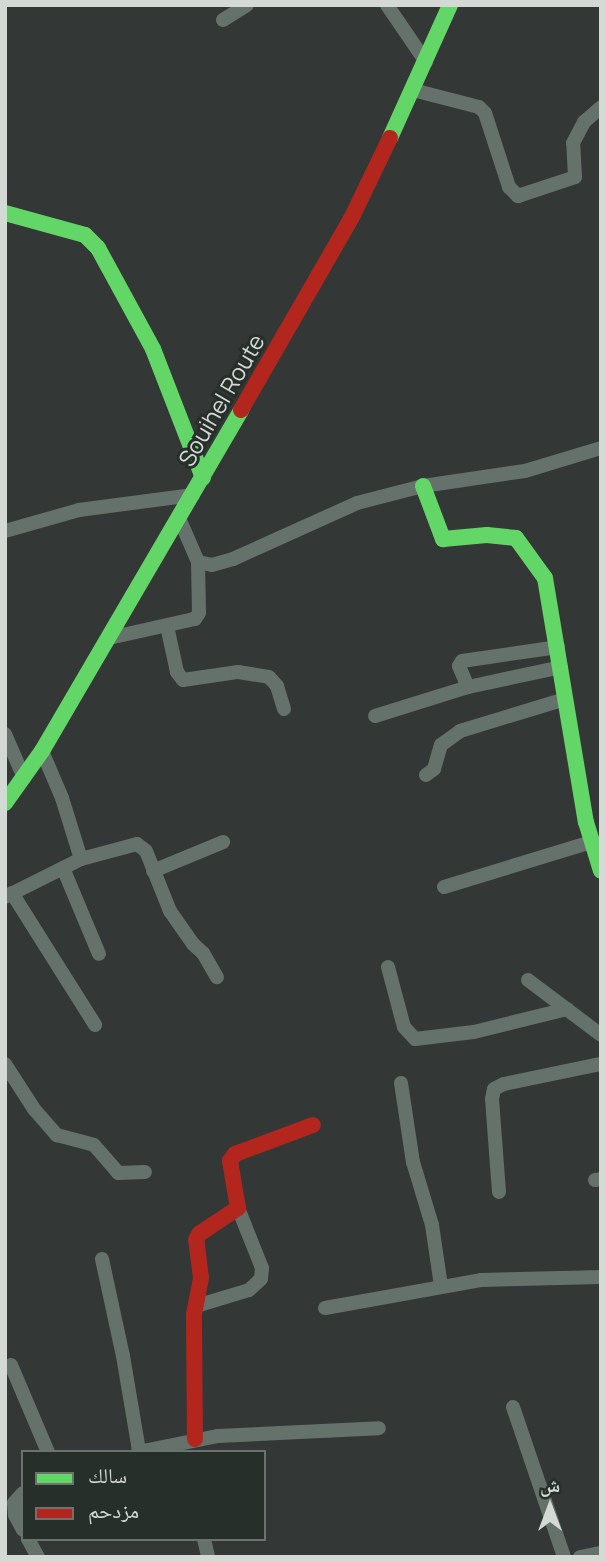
<!DOCTYPE html>
<html>
<head>
<meta charset="utf-8">
<style>
  body { margin:0 }
  #map { position:relative; width:606px; height:1562px; overflow:hidden; background:#333735; font-family:Manrope,"Noto Naskh Arabic",sans-serif }
  div>[style] { position:absolute }
  .street>* { height:14px; margin:-7px; padding:0 7px; transform-origin:7px; border-radius:7px; background:#65726b }
  .fast>* { height:16px; margin:-8px; padding:0 8px; transform-origin:8px; border-radius:8px; background:#63d668 }
  .jam>* { height:16px; margin:-8px; padding:0 8px; transform-origin:8px; border-radius:8px; background:#b3261e }
  span { translate:-50% -50%; white-space:nowrap; text-align:center; line-height:1.15; -webkit-text-stroke:6px #272f2b; paint-order:stroke }
  .street-label { font-size:23px; color:#d4d9d6 }
  .frame { position:absolute; inset:0; border:7px solid #d4d9d6; pointer-events:none }
  .legend { position:absolute; left:21px; top:1450px; width:245px; height:91px; box-sizing:border-box; background:#272f2b; border:2px solid #6c736f; margin:0; padding:9px 12px; list-style:none; font-size:21px; color:#d4d9d6 }
  .legend li { display:flex; align-items:center; gap:14px; height:35px }
  .legend b { width:35px; border:2px solid #6c736f }
  .north { position:absolute; left:515px; top:1471px; width:70px; height:70px; -webkit-text-stroke:5px #272f2b; paint-order:stroke; rotate:0deg; font-size:19px; font-weight:700; line-height:28px; text-align:center; color:#d4d9d6 }
  .north::after { content:''; display:block; margin:auto; width:24px; height:32px; background:#d4d9d6; clip-path:polygon(50% 0,100% 100%,50% 72%,0 100%) }
</style>
</head>
<body>
<div id="map">
  <div class="street">
    <i style="left:387px;top:5px;width:69px;rotate:55.6deg"></i>
    <i style="left:223px;top:20px;width:28px;rotate:-32deg"></i>
    <i style="left:413px;top:90px;width:68px;rotate:14.4deg"></i>
    <i style="left:479px;top:107px;width:8px;rotate:45deg"></i>
    <i style="left:485px;top:113px;width:78px;rotate:72deg"></i>
    <i style="left:509px;top:187px;width:13px;rotate:45deg"></i>
    <i style="left:518px;top:196px;width:60px;rotate:-18.4deg"></i>
    <i style="left:575px;top:177px;width:34px;rotate:-93deg"></i>
    <i style="left:573px;top:143px;width:24px;rotate:-62deg"></i>
    <i style="left:584px;top:122px;width:23px;rotate:-41deg"></i>
    <i style="left:179px;top:518px;width:48px;rotate:66.6deg"></i>
    <i style="left:198px;top:562px;width:14px;rotate:12deg"></i>
    <i style="left:212px;top:565px;width:22px;rotate:-16deg"></i>
    <i style="left:233px;top:559px;width:136px;rotate:-24.3deg"></i>
    <i style="left:357px;top:503px;width:68px;rotate:-14.4deg"></i>
    <i style="left:423px;top:486px;width:103px;rotate:-8.4deg"></i>
    <i style="left:525px;top:471px;width:79px;rotate:-16.8deg"></i>
    <i style="left:5px;top:531px;width:77px;rotate:-15.8deg"></i>
    <i style="left:79px;top:510px;width:115px;rotate:-7.5deg"></i>
    <i style="left:167px;top:626px;width:47px;rotate:77.7deg"></i>
    <i style="left:177px;top:672px;width:10px;rotate:53deg"></i>
    <i style="left:183px;top:680px;width:56px;rotate:-8.3deg"></i>
    <i style="left:238px;top:672px;width:31px;rotate:9deg"></i>
    <i style="left:269px;top:677px;width:12px;rotate:48deg"></i>
    <i style="left:277px;top:686px;width:24px;rotate:73deg"></i>
    <i style="left:109px;top:638px;width:88px;rotate:-12.5deg"></i>
    <i style="left:195px;top:619px;width:7px;rotate:-56deg"></i>
    <i style="left:199px;top:613px;width:51px;rotate:-91.1deg"></i>
    <i style="left:558px;top:647px;width:97px;rotate:171.7deg"></i>
    <i style="left:462px;top:661px;width:6px;rotate:121deg"></i>
    <i style="left:459px;top:666px;width:23px;rotate:67deg"></i>
    <i style="left:468px;top:687px;width:95px;rotate:-12.1deg"></i>
    <i style="left:375px;top:716px;width:97px;rotate:-17.3deg"></i>
    <i style="left:5px;top:734px;width:48px;rotate:66.6deg"></i>
    <i style="left:42px;top:751px;width:51px;rotate:66.9deg"></i>
    <i style="left:62px;top:798px;width:64px;rotate:72.7deg"></i>
    <i style="left:426px;top:775px;width:10px;rotate:-37deg"></i>
    <i style="left:434px;top:769px;width:25px;rotate:-74deg"></i>
    <i style="left:441px;top:745px;width:24px;rotate:-36deg"></i>
    <i style="left:460px;top:731px;width:110px;rotate:-16.9deg"></i>
    <i style="left:63px;top:868px;width:93px;rotate:67.3deg"></i>
    <i style="left:153px;top:871px;width:76px;rotate:-22.5deg"></i>
    <i style="left:444px;top:887px;width:154px;rotate:-17deg"></i>
    <i style="left:12px;top:893px;width:156px;rotate:57.8deg"></i>
    <i style="left:5px;top:897px;width:85px;rotate:-26.6deg"></i>
    <i style="left:81px;top:859px;width:58px;rotate:-15deg"></i>
    <i style="left:137px;top:844px;width:11px;rotate:38deg"></i>
    <i style="left:146px;top:851px;width:65px;rotate:68.2deg"></i>
    <i style="left:170px;top:911px;width:40px;rotate:55.1deg"></i>
    <i style="left:193px;top:944px;width:13px;rotate:42deg"></i>
    <i style="left:203px;top:953px;width:28px;rotate:60deg"></i>
    <i style="left:388px;top:967px;width:62px;rotate:75.1deg"></i>
    <i style="left:404px;top:1027px;width:16px;rotate:47deg"></i>
    <i style="left:415px;top:1039px;width:59px;rotate:-6.8deg"></i>
    <i style="left:474px;top:1032px;width:96px;rotate:-13.9deg"></i>
    <i style="left:528px;top:980px;width:91px;rotate:37deg"></i>
    <i style="left:5px;top:1064px;width:54px;rotate:57.2deg"></i>
    <i style="left:34px;top:1109px;width:35px;rotate:49deg"></i>
    <i style="left:57px;top:1135px;width:38px;rotate:15deg"></i>
    <i style="left:94px;top:1145px;width:37px;rotate:49deg"></i>
    <i style="left:118px;top:1173px;width:27px;rotate:-2deg"></i>
    <i style="left:401px;top:1083px;width:80px;rotate:81.4deg"></i>
    <i style="left:413px;top:1162px;width:66px;rotate:73.2deg"></i>
    <i style="left:432px;top:1225px;width:62px;rotate:81.6deg"></i>
    <i style="left:595px;top:1180px;width:6px;rotate:-9deg"></i>
    <i style="left:499px;top:1192px;width:93px;rotate:-94.3deg"></i>
    <i style="left:492px;top:1099px;width:10px;rotate:-79deg"></i>
    <i style="left:494px;top:1089px;width:11px;rotate:-27deg"></i>
    <i style="left:504px;top:1084px;width:99px;rotate:-11.7deg"></i>
    <i style="left:102px;top:1259px;width:99px;rotate:77.8deg"></i>
    <i style="left:123px;top:1356px;width:96px;rotate:80.4deg"></i>
    <i style="left:196px;top:1306px;width:55px;rotate:-16.8deg"></i>
    <i style="left:249px;top:1290px;width:16px;rotate:-43deg"></i>
    <i style="left:261px;top:1279px;width:11px;rotate:-85deg"></i>
    <i style="left:262px;top:1268px;width:65px;rotate:-111.8deg"></i>
    <i style="left:325px;top:1308px;width:158px;rotate:-10.2deg"></i>
    <i style="left:481px;top:1280px;width:120px;rotate:-1.4deg"></i>
    <i style="left:11px;top:1365px;width:95px;rotate:67deg"></i>
    <i style="left:513px;top:1407px;width:158px;rotate:71.2deg"></i>
    <i style="left:138px;top:1452px;width:82px;rotate:-11.3deg"></i>
    <i style="left:218px;top:1436px;width:161px;rotate:-2.8deg"></i>
    <i style="left:23px;top:1493px;width:13px;rotate:132deg"></i>
    <i style="left:14px;top:1503px;width:12px;rotate:85deg"></i>
    <i style="left:15px;top:1515px;width:17px;rotate:62deg"></i>
    <i style="left:28px;top:1539px;width:21px;rotate:61deg"></i>
    <i style="left:204px;top:1539px;width:18px;rotate:77deg"></i>
    <i style="left:580px;top:1557px;width:21px;rotate:-11deg"></i>
  </div>
  <div class="fast">
    <i style="left:390px;top:138px;width:146px;rotate:-65.7deg"></i>
    <i style="left:5px;top:213px;width:83px;rotate:15.4deg"></i>
    <i style="left:85px;top:235px;width:18px;rotate:45deg"></i>
    <i style="left:98px;top:248px;width:115px;rotate:61.4deg"></i>
    <i style="left:153px;top:349px;width:138px;rotate:68.8deg"></i>
    <i style="left:423px;top:486px;width:57px;rotate:69.3deg"></i>
    <i style="left:443px;top:539px;width:44px;rotate:-5.2deg"></i>
    <i style="left:487px;top:535px;width:29px;rotate:6deg"></i>
    <i style="left:516px;top:538px;width:49px;rotate:54.1deg"></i>
    <i style="left:545px;top:578px;width:247px;rotate:80.5deg"></i>
    <i style="left:586px;top:822px;width:51px;rotate:73deg"></i>
    <i style="left:5px;top:803px;width:64px;rotate:-54.6deg"></i>
    <i style="left:42px;top:751px;width:395px;rotate:-59.7deg"></i>
  </div>
  <div class="jam">
    <i style="left:241px;top:410px;width:220px;rotate:-60.1deg"></i>
    <i style="left:351px;top:219px;width:90px;rotate:-64.3deg"></i>
    <i style="left:195px;top:1439px;width:125px;rotate:-90.5deg"></i>
    <i style="left:194px;top:1314px;width:37px;rotate:-79deg"></i>
    <i style="left:201px;top:1278px;width:38px;rotate:-97deg"></i>
    <i style="left:196px;top:1240px;width:7px;rotate:-63deg"></i>
    <i style="left:199px;top:1234px;width:47px;rotate:-33.7deg"></i>
    <i style="left:238px;top:1208px;width:48px;rotate:-99.7deg"></i>
    <i style="left:230px;top:1161px;width:9px;rotate:-54deg"></i>
    <i style="left:235px;top:1154px;width:83px;rotate:-20.4deg"></i>
  </div>
  <div class="street-label">
    <span style="left:221px;top:400px;rotate:-60deg">Souihel Route</span>
  </div>
  <div class="frame"></div>
  <ul class="legend">
  <li><b style="height:9px;background:#63d668"></b>سالك</li>
  <li><b style="height:9px;background:#b3261e"></b>مزدحم</li>
  </ul>
  <div class="north">ش</div>
</div>
</body>
</html>
